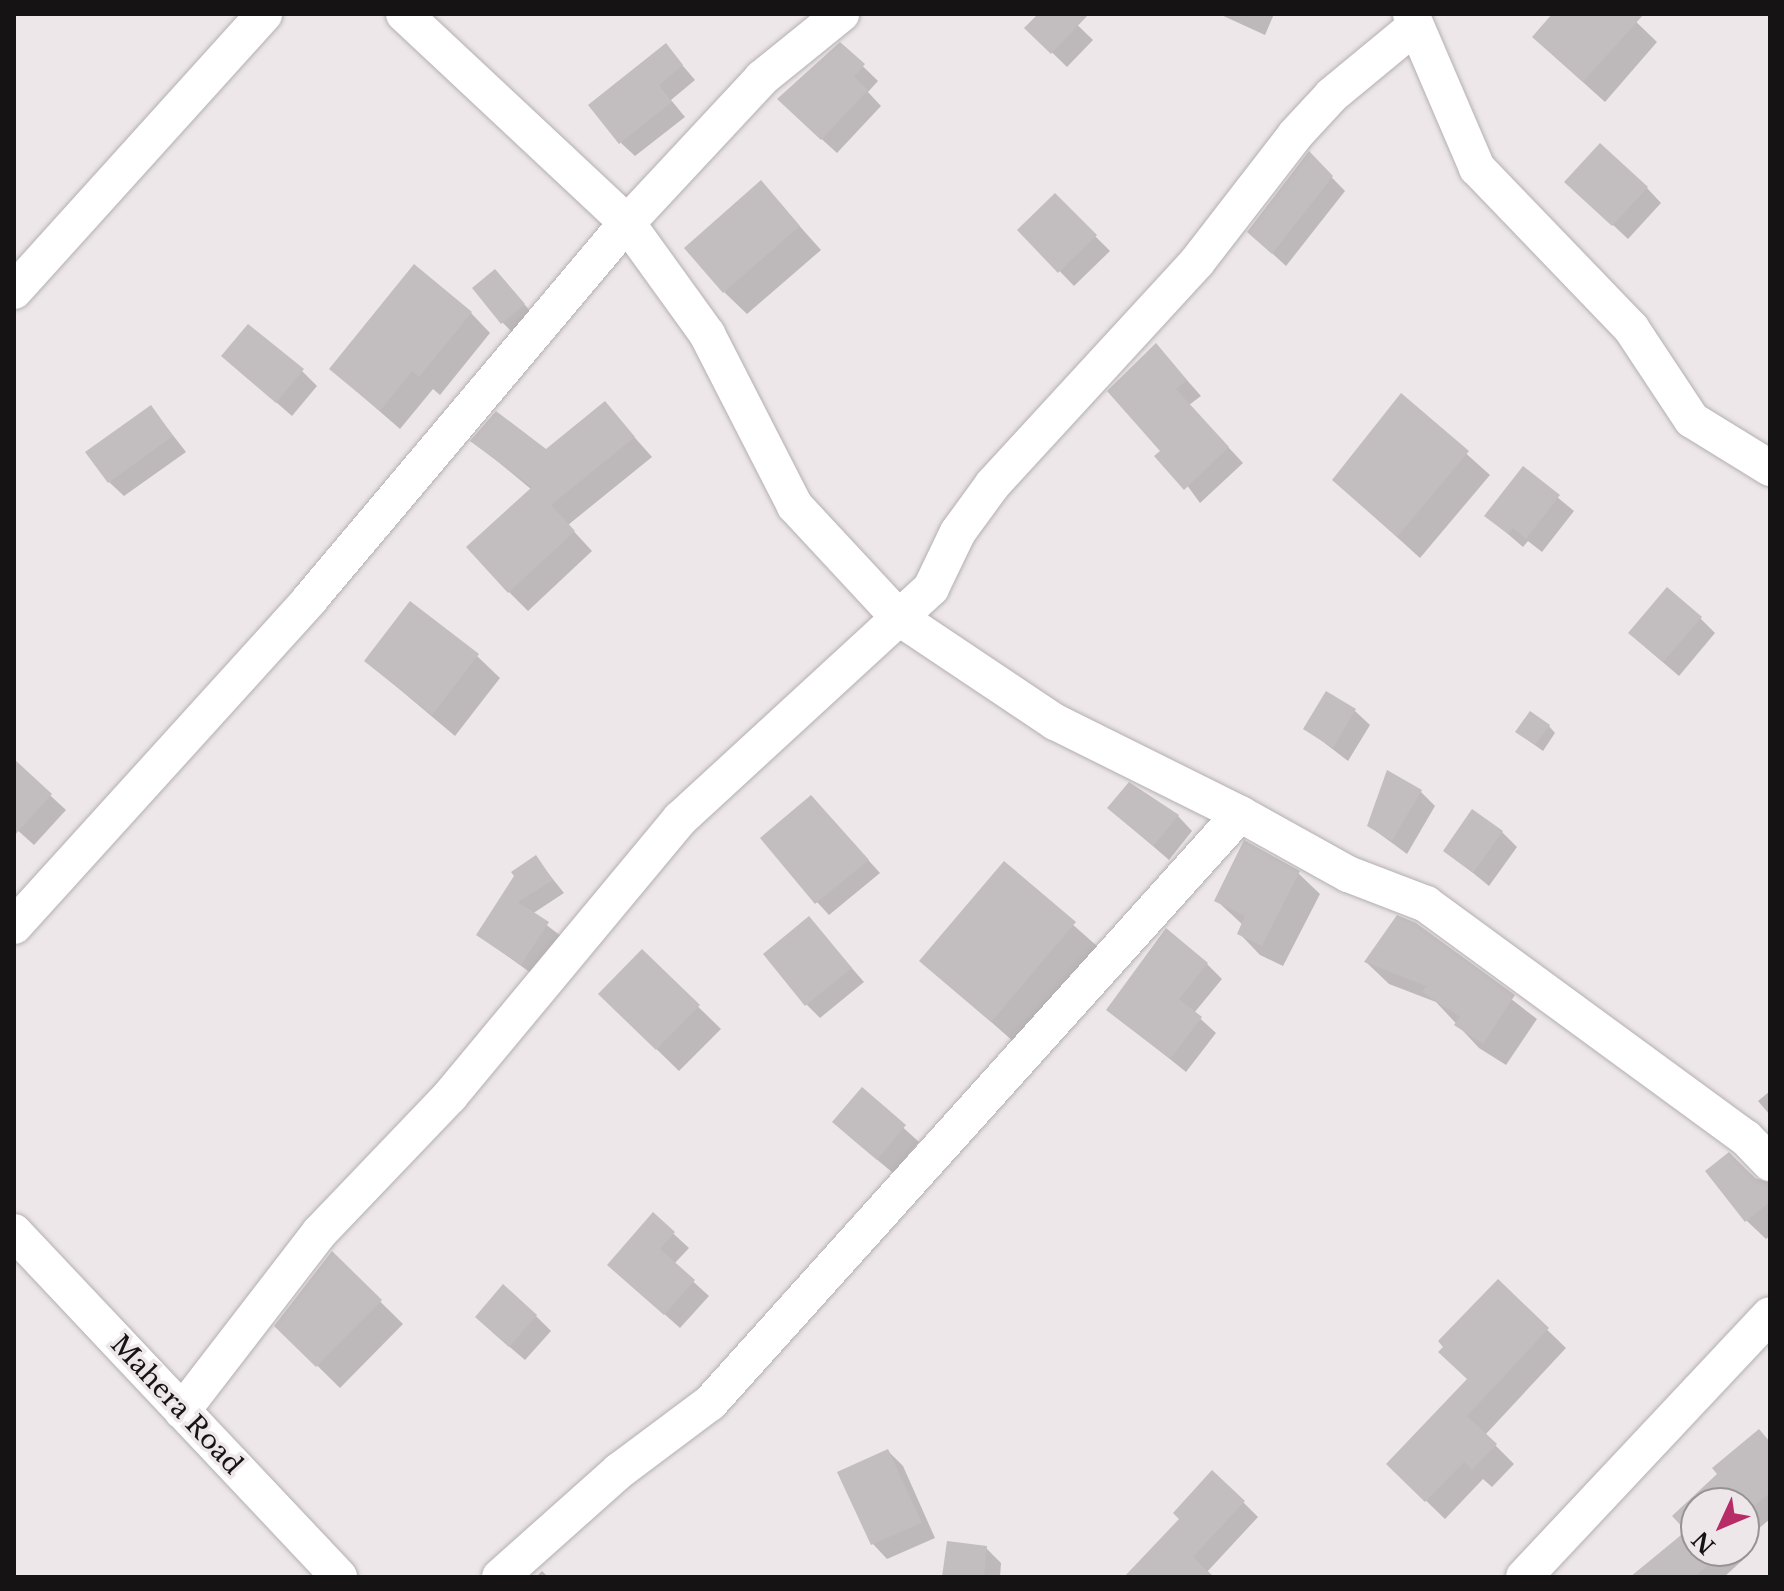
<!DOCTYPE html>
<html>
<head>
<meta charset="utf-8">
<style>
  body { margin:0 }
  #map { position:relative; width:1784px; height:1591px; overflow:hidden; background:#ede7e9; font-family:"Libre Baskerville",serif }
  div>[style] { position:absolute }
  .shadow>* { inset:0; background:#0003 }
  .building>* { inset:0; background:#c2bdbe }
  .roads { filter:drop-shadow(0 0 2px #b4afb0) drop-shadow(0 0 2px #b4afb0) }
  .street>* { height:36px; margin:-18px; padding:0 18px; transform-origin:18px; border-radius:18px; background:#fff }
  span { translate:-50% -50%; white-space:nowrap; text-align:center; line-height:1.15; -webkit-text-stroke:7px #ede7e9; paint-order:stroke }
  .street-label { font-size:26px; color:#151314 }
  .frame { position:absolute; inset:0; border:16px solid #151314; pointer-events:none }
  .north { position:absolute; left:1680px; top:1487px; width:80px; height:80px; box-sizing:border-box; background:#ede7e9; border:2px solid #979294; border-radius:50%; rotate:226deg; font-size:22px; font-weight:700; line-height:32px; text-align:center; color:#151314 }
  .north::after { content:''; display:block; margin:auto; width:28px; height:36px; background:#b72c67; clip-path:polygon(50% 0,100% 100%,50% 72%,0 100%) }
</style>
</head>
<body>
<div id="map">
  <div class="shadow">
    <i style="clip-path:polygon(1041px 14px,1066px 14px,1093px 40px,1067px 67px,1027px 28px)"></i>
    <i style="clip-path:polygon(1219px 14px,1274px 14px,1265px 35px)"></i>
    <i style="clip-path:polygon(1555px 14px,1628px 14px,1657px 42px,1605px 102px,1555px 57px)"></i>
    <i style="clip-path:polygon(840px 44px,878px 81px,868px 92px,881px 106px,837px 153px,794px 114px)"></i>
    <i style="clip-path:polygon(666px 46px,695px 80px,671px 100px,685px 117px,635px 156px,621px 143px)"></i>
    <i style="clip-path:polygon(1309px 154px,1345px 191px,1286px 266px,1263px 245px)"></i>
    <i style="clip-path:polygon(761px 183px,821px 250px,747px 314px,724px 292px)"></i>
    <i style="clip-path:polygon(1647px 188px,1661px 203px,1628px 239px,1582px 196px)"></i>
    <i style="clip-path:polygon(1055px 196px,1110px 251px,1074px 286px,1020px 230px)"></i>
    <i style="clip-path:polygon(495px 271px,538px 320px,517px 337px,502px 322px)"></i>
    <i style="clip-path:polygon(471px 313px,490px 333px,440px 395px,433px 389px,400px 429px,331px 369px)"></i>
    <i style="clip-path:polygon(1156px 345px,1201px 396px,1189px 405px,1243px 463px,1200px 503px,1162px 451px)"></i>
    <i style="clip-path:polygon(223px 356px,302px 371px,317px 386px,292px 416px)"></i>
    <i style="clip-path:polygon(1402px 396px,1490px 475px,1420px 558px,1334px 480px)"></i>
    <i style="clip-path:polygon(605px 404px,652px 457px,568px 525px,592px 551px,528px 611px,509px 592px,532px 490px,473px 441px,546px 451px)"></i>
    <i style="clip-path:polygon(151px 407px,186px 452px,124px 496px,109px 482px)"></i>
    <i style="clip-path:polygon(1523px 469px,1574px 511px,1542px 552px,1528px 541px,1523px 547px,1487px 516px)"></i>
    <i style="clip-path:polygon(1700px 618px,1715px 633px,1679px 676px,1645px 647px)"></i>
    <i style="clip-path:polygon(477px 656px,500px 678px,455px 736px,366px 661px)"></i>
    <i style="clip-path:polygon(1355px 711px,1370px 725px,1348px 761px,1305px 728px)"></i>
    <i style="clip-path:polygon(1549px 726px,1555px 733px,1543px 751px,1525px 738px)"></i>
    <i style="clip-path:polygon(14px 762px,66px 810px,34px 845px,14px 827px)"></i>
    <i style="clip-path:polygon(1420px 791px,1435px 806px,1407px 854px,1369px 826px)"></i>
    <i style="clip-path:polygon(1109px 808px,1178px 816px,1192px 831px,1169px 860px)"></i>
    <i style="clip-path:polygon(823px 810px,880px 873px,829px 915px,817px 902px)"></i>
    <i style="clip-path:polygon(1502px 832px,1517px 847px,1489px 886px,1445px 850px)"></i>
    <i style="clip-path:polygon(536px 858px,564px 893px,532px 914px,561px 936px,535px 976px,478px 935px)"></i>
    <i style="clip-path:polygon(1004px 864px,1097px 946px,1015px 1043px,922px 961px)"></i>
    <i style="clip-path:polygon(1298px 873px,1320px 894px,1283px 966px,1260px 955px,1239px 933px,1243px 925px,1216px 900px)"></i>
    <i style="clip-path:polygon(809px 919px,864px 982px,820px 1018px,807px 1005px)"></i>
    <i style="clip-path:polygon(1415px 924px,1537px 1019px,1506px 1065px,1479px 1048px,1436px 1002px,1389px 984px,1366px 962px)"></i>
    <i style="clip-path:polygon(642px 952px,721px 1029px,679px 1071px,600px 994px)"></i>
    <i style="clip-path:polygon(1207px 964px,1222px 979px,1194px 1013px,1216px 1033px,1186px 1072px,1109px 1010px)"></i>
    <i style="clip-path:polygon(862px 1090px,919px 1142px,893px 1173px,850px 1137px)"></i>
    <i style="clip-path:polygon(1770px 1091px,1770px 1115px,1758px 1101px)"></i>
    <i style="clip-path:polygon(1729px 1155px,1763px 1185px,1770px 1184px,1770px 1236px,1766px 1239px,1747px 1221px)"></i>
    <i style="clip-path:polygon(653px 1215px,689px 1248px,674px 1264px,709px 1296px,680px 1328px,625px 1279px)"></i>
    <i style="clip-path:polygon(332px 1254px,403px 1324px,340px 1388px,277px 1326px)"></i>
    <i style="clip-path:polygon(1498px 1282px,1566px 1348px,1485px 1435px,1514px 1464px,1492px 1487px,1483px 1479px,1445px 1519px,1388px 1464px,1469px 1380px)"></i>
    <i style="clip-path:polygon(536px 1316px,551px 1331px,525px 1360px,492px 1332px)"></i>
    <i style="clip-path:polygon(1770px 1443px,1770px 1519px,1744px 1541px,1744px 1503px,1696px 1503px,1696px 1551px,1741px 1551px,1746px 1557px,1724px 1577px,1636px 1577px,1689px 1531px,1674px 1516px,1720px 1474px)"></i>
    <i style="clip-path:polygon(888px 1451px,903px 1466px,935px 1538px,887px 1559px,873px 1544px,840px 1473px)"></i>
    <i style="clip-path:polygon(1243px 1502px,1258px 1517px,1206px 1573px,1210px 1577px,1137px 1577px)"></i>
    <i style="clip-path:polygon(986px 1548px,1001px 1563px,1000px 1577px,944px 1577px)"></i>
    <i style="clip-path:polygon(542px 1571px,548px 1577px,536px 1577px)"></i>
  </div>
  <div class="building">
    <i style="clip-path:polygon(1038px 14px,1089px 14px,1051px 54px,1024px 28px)"></i>
    <i style="clip-path:polygon(1552px 14px,1644px 14px,1583px 82px,1532px 37px)"></i>
    <i style="clip-path:polygon(840px 42px,865px 64px,854px 77px,868px 90px,821px 140px,777px 99px)"></i>
    <i style="clip-path:polygon(666px 43px,683px 65px,659px 85px,672px 102px,619px 144px,588px 105px)"></i>
    <i style="clip-path:polygon(1600px 143px,1648px 187px,1612px 226px,1564px 182px)"></i>
    <i style="clip-path:polygon(1309px 151px,1333px 176px,1272px 254px,1247px 232px)"></i>
    <i style="clip-path:polygon(761px 180px,800px 226px,723px 293px,684px 248px)"></i>
    <i style="clip-path:polygon(1055px 193px,1097px 235px,1058px 273px,1017px 230px)"></i>
    <i style="clip-path:polygon(414px 264px,472px 312px,419px 377px,412px 371px,380px 411px,329px 369px)"></i>
    <i style="clip-path:polygon(495px 269px,525px 304px,501px 324px,472px 288px)"></i>
    <i style="clip-path:polygon(248px 324px,304px 369px,276px 403px,221px 356px)"></i>
    <i style="clip-path:polygon(1156px 343px,1187px 380px,1176px 389px,1229px 447px,1184px 490px,1154px 456px,1160px 451px,1107px 391px)"></i>
    <i style="clip-path:polygon(1401px 393px,1469px 451px,1397px 537px,1332px 480px)"></i>
    <i style="clip-path:polygon(605px 401px,635px 437px,551px 505px,575px 531px,508px 593px,466px 547px,532px 487px,470px 441px,496px 411px,546px 449px)"></i>
    <i style="clip-path:polygon(151px 405px,173px 436px,108px 483px,85px 452px)"></i>
    <i style="clip-path:polygon(1523px 466px,1560px 495px,1526px 539px,1513px 528px,1508px 534px,1484px 516px)"></i>
    <i style="clip-path:polygon(1667px 587px,1702px 617px,1663px 662px,1628px 633px)"></i>
    <i style="clip-path:polygon(410px 601px,479px 654px,432px 715px,364px 661px)"></i>
    <i style="clip-path:polygon(1326px 691px,1356px 709px,1333px 748px,1303px 729px)"></i>
    <i style="clip-path:polygon(1530px 711px,1550px 725px,1535px 745px,1515px 732px)"></i>
    <i style="clip-path:polygon(14px 759px,52px 794px,14px 836px)"></i>
    <i style="clip-path:polygon(1387px 770px,1422px 790px,1392px 841px,1367px 826px)"></i>
    <i style="clip-path:polygon(1129px 782px,1179px 815px,1153px 846px,1107px 808px)"></i>
    <i style="clip-path:polygon(811px 795px,869px 860px,815px 904px,760px 838px)"></i>
    <i style="clip-path:polygon(1472px 809px,1503px 831px,1473px 873px,1443px 851px)"></i>
    <i style="clip-path:polygon(1244px 840px,1300px 871px,1262px 946px,1237px 934px,1245px 916px,1214px 901px)"></i>
    <i style="clip-path:polygon(536px 855px,553px 880px,518px 902px,549px 922px,521px 965px,476px 935px,514px 876px,511px 872px)"></i>
    <i style="clip-path:polygon(1004px 861px,1076px 922px,991px 1022px,919px 961px)"></i>
    <i style="clip-path:polygon(1397px 915px,1416px 923px,1515px 995px,1483px 1044px,1454px 1025px,1460px 1017px,1422px 992px,1426px 986px,1364px 962px)"></i>
    <i style="clip-path:polygon(809px 916px,852px 968px,805px 1006px,763px 954px)"></i>
    <i style="clip-path:polygon(1166px 928px,1208px 963px,1179px 999px,1202px 1017px,1170px 1059px,1106px 1010px)"></i>
    <i style="clip-path:polygon(642px 949px,700px 1005px,656px 1050px,598px 994px)"></i>
    <i style="clip-path:polygon(862px 1087px,906px 1125px,877px 1160px,832px 1122px)"></i>
    <i style="clip-path:polygon(1729px 1152px,1755px 1178px,1770px 1183px,1770px 1202px,1745px 1222px,1705px 1171px)"></i>
    <i style="clip-path:polygon(653px 1212px,675px 1232px,660px 1249px,695px 1280px,664px 1315px,607px 1265px)"></i>
    <i style="clip-path:polygon(332px 1251px,382px 1300px,316px 1367px,274px 1326px)"></i>
    <i style="clip-path:polygon(1498px 1279px,1549px 1328px,1467px 1416px,1497px 1444px,1472px 1470px,1464px 1462px,1425px 1502px,1386px 1464px,1467px 1379px,1438px 1352px,1443px 1347px,1438px 1341px)"></i>
    <i style="clip-path:polygon(503px 1284px,537px 1315px,509px 1347px,475px 1317px)"></i>
    <i style="clip-path:polygon(1759px 1429px,1770px 1442px,1770px 1493px,1744px 1515px,1744px 1503px,1696px 1503px,1696px 1551px,1723px 1551px,1695px 1577px,1630px 1577px,1686px 1531px,1672px 1516px,1717px 1474px,1712px 1468px)"></i>
    <i style="clip-path:polygon(888px 1449px,922px 1523px,871px 1545px,837px 1472px)"></i>
    <i style="clip-path:polygon(1212px 1470px,1245px 1501px,1193px 1557px,1214px 1577px,1124px 1577px,1179px 1519px,1173px 1513px)"></i>
    <i style="clip-path:polygon(947px 1541px,987px 1546px,984px 1577px,942px 1577px)"></i>
  </div>
  <div class="roads">
    <div class="street">
      <i style="left:404px;top:14px;width:306px;rotate:43.1deg"></i>
      <i style="left:627px;top:223px;width:137px;rotate:54.2deg"></i>
      <i style="left:707px;top:334px;width:193px;rotate:62.9deg"></i>
      <i style="left:795px;top:506px;width:151px;rotate:47.1deg"></i>
      <i style="left:898px;top:617px;width:189px;rotate:33.8deg"></i>
      <i style="left:1055px;top:722px;width:207px;rotate:26.4deg"></i>
      <i style="left:1240px;top:814px;width:124px;rotate:29.1deg"></i>
      <i style="left:1348px;top:874px;width:84px;rotate:21deg"></i>
      <i style="left:1426px;top:904px;width:396px;rotate:36.2deg"></i>
      <i style="left:1746px;top:1138px;width:35px;rotate:46deg"></i>
      <i style="left:1411px;top:14px;width:168px;rotate:66.8deg"></i>
      <i style="left:1477px;top:168px;width:222px;rotate:46.1deg"></i>
      <i style="left:1631px;top:328px;width:110px;rotate:56.5deg"></i>
      <i style="left:1692px;top:420px;width:92px;rotate:31.6deg"></i>
      <i style="left:14px;top:291px;width:373px;rotate:-47.9deg"></i>
      <i style="left:14px;top:926px;width:441px;rotate:-47.8deg"></i>
      <i style="left:310px;top:599px;width:492px;rotate:-49.9deg"></i>
      <i style="left:627px;top:223px;width:198px;rotate:-47deg"></i>
      <i style="left:762px;top:78px;width:102px;rotate:-39deg"></i>
      <i style="left:14px;top:1232px;width:474px;rotate:46.7deg"></i>
      <i style="left:182px;top:1411px;width:226px;rotate:-52.4deg"></i>
      <i style="left:320px;top:1232px;width:188px;rotate:-46.3deg"></i>
      <i style="left:450px;top:1096px;width:360px;rotate:-50.3deg"></i>
      <i style="left:680px;top:819px;width:341px;rotate:-42.6deg"></i>
      <i style="left:931px;top:588px;width:62px;rotate:-64.3deg"></i>
      <i style="left:958px;top:532px;width:59px;rotate:-53.9deg"></i>
      <i style="left:993px;top:484px;width:301px;rotate:-47.4deg"></i>
      <i style="left:1197px;top:262px;width:160px;rotate:-52.3deg"></i>
      <i style="left:1295px;top:135px;width:54px;rotate:-47.2deg"></i>
      <i style="left:1332px;top:95px;width:105px;rotate:-39.6deg"></i>
      <i style="left:500px;top:1577px;width:159px;rotate:-41.7deg"></i>
      <i style="left:619px;top:1471px;width:114px;rotate:-36.8deg"></i>
      <i style="left:710px;top:1403px;width:792px;rotate:-48.02deg"></i>
      <i style="left:1524px;top:1577px;width:359px;rotate:-46.8deg"></i>
    </div>
  </div>
  <div class="street-label">
    <span style="left:176px;top:1405px;rotate:47deg">Mahera Road</span>
  </div>
  <div class="frame"></div>
  <div class="north">N</div>
</div>
</body>
</html>
